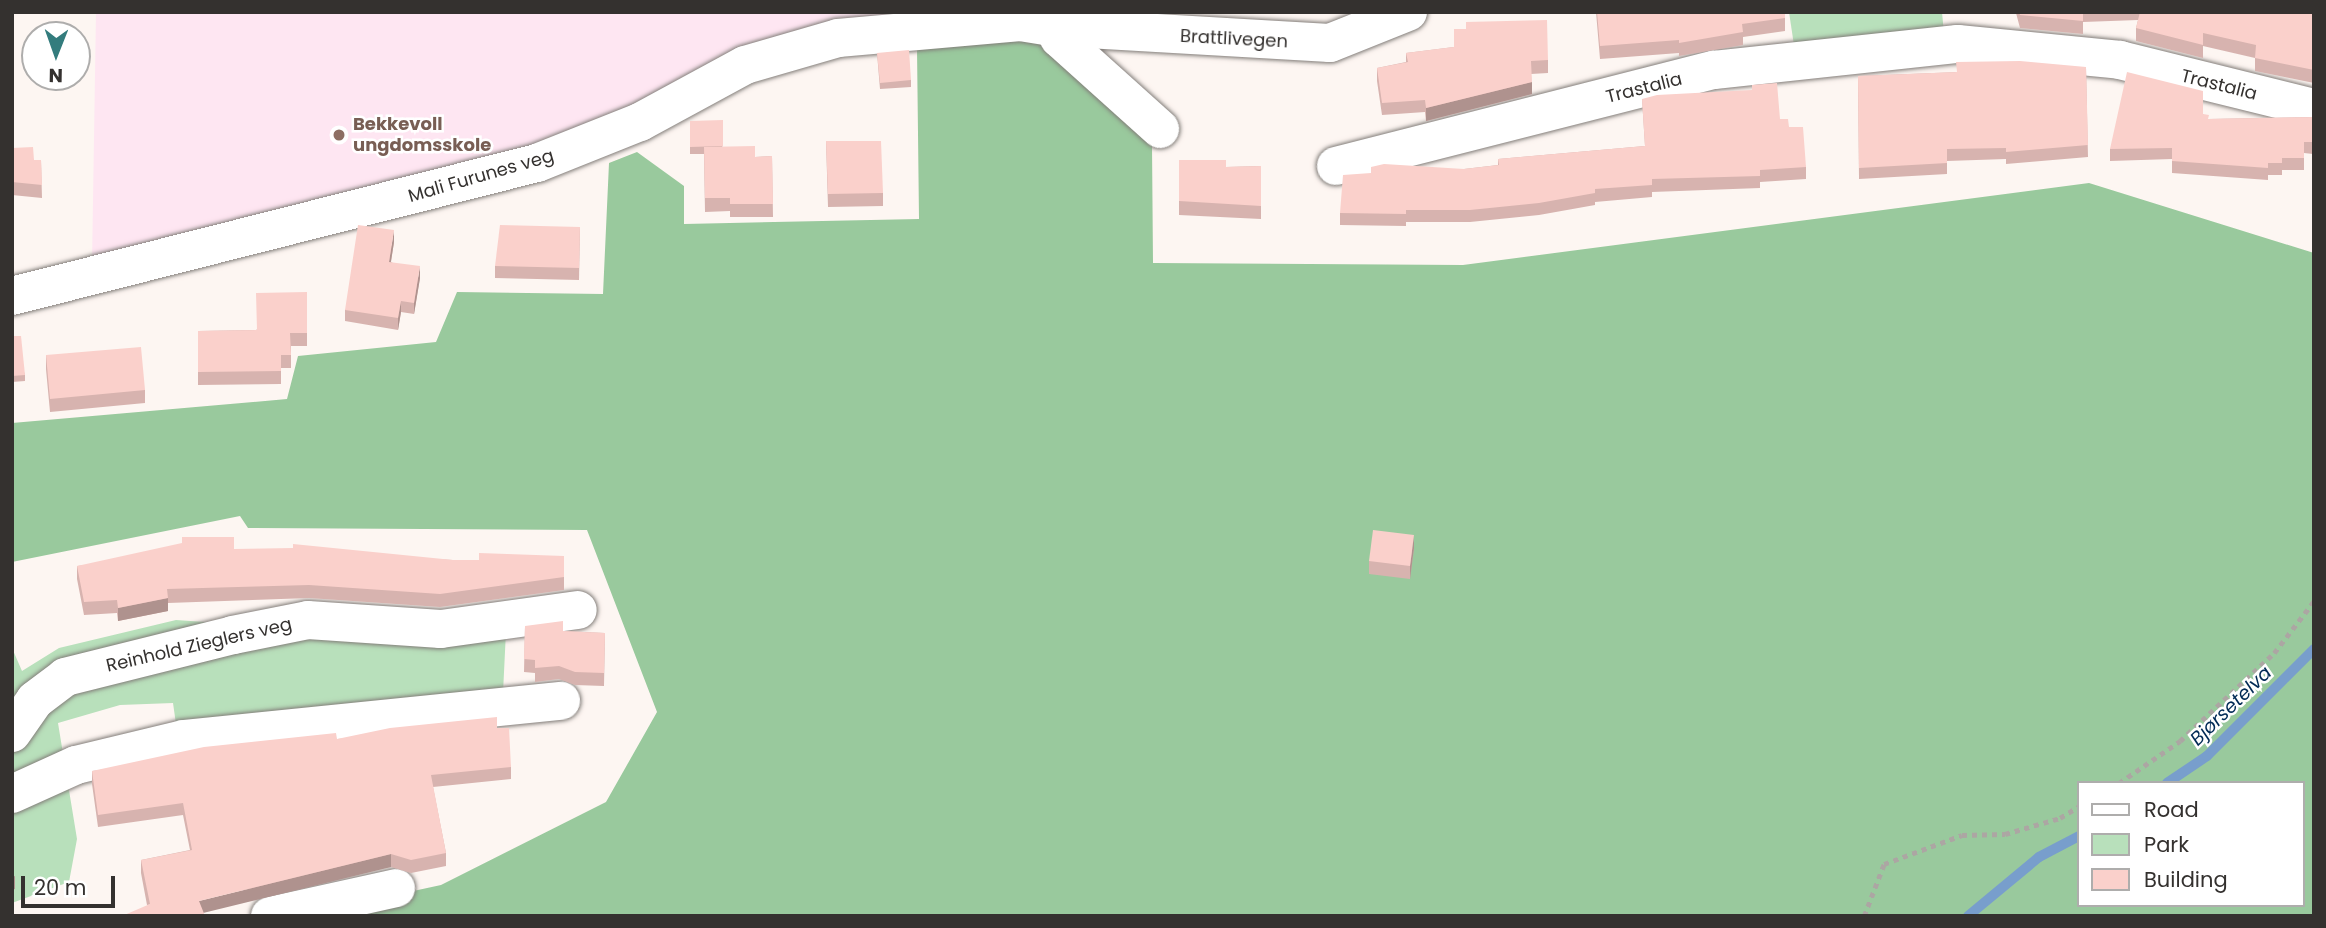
<!DOCTYPE html>
<html>
<head>
<meta charset="utf-8">
<style>
  body { margin:0 }
  #map { position:relative; width:2326px; height:928px; overflow:hidden; background:#fdf6f2; font-family:Poppins,sans-serif }
  div>[style] { position:absolute }
  .education>* { inset:0; background:#fee6f2 }
  .green>* { inset:0; background:#b8e0bb }
  .forest>* { inset:0; background:#99c99d }
  .stream>* { height:10px; margin:-5px; padding:0 5px; transform-origin:5px; border-radius:5px; background:#789ecc }
  .path>* { height:4.5px; margin-top:-2.25px; transform-origin:0; background:repeating-linear-gradient(90deg,#aca6a3 0 5px,transparent 0 10px) }
  .roads { filter:drop-shadow(0 0 2px #837e7a) drop-shadow(0 0 2px #837e7a) }
  .minor>* { height:38px; margin:-19px; padding:0 19px; transform-origin:19px; border-radius:19px; background:#fff }
  .wall>* { inset:0; background:#d7b3af }
  .shaded-wall>* { inset:0; background:#af928e }
  .building>* { inset:0; background:#fad0cb }
  .dots>* { width:19px; height:19px; translate:-50% -50%; box-sizing:border-box; border:4px solid #fff; border-radius:50% }
  span { translate:-50% -50%; white-space:nowrap; text-align:center; line-height:1.15; -webkit-text-stroke:5px #fff; paint-order:stroke }
  .street-label { font-size:18px; color:#34312f }
  .education-label { font-size:18px; color:#785e54; font-weight:700 }
  .left { translate:0 -50%; text-align:left }
  .water-label { font-size:19px; color:#012a55; font-style:italic }
  .frame { position:absolute; inset:0; border:14px solid #34312f; pointer-events:none }
  .legend { position:absolute; left:2077px; top:781px; width:228px; height:126px; box-sizing:border-box; background:#fff; border:2px solid #aeadac; margin:0; padding:9px 12px; list-style:none; font-size:21px; color:#34312f }
  .legend li { display:flex; align-items:center; gap:14px; height:35px }
  .legend b { width:35px; border:2px solid #aeadac }
  .north { position:absolute; left:21px; top:21px; width:70px; height:70px; box-sizing:border-box; background:#fff; border:2px solid #aeadac; border-radius:50%; rotate:181deg; font-size:19px; font-weight:700; line-height:28px; text-align:center; color:#34312f }
  .north::after { content:''; display:block; margin:auto; width:24px; height:32px; background:#337c7d; clip-path:polygon(50% 0,100% 100%,50% 72%,0 100%) }
  .scale { position:absolute; left:21px; top:876px; width:94px; height:32px; box-sizing:border-box; border:4px solid #34312f; border-top:0; padding-left:9px; font-size:21px; line-height:24px; white-space:nowrap; color:#34312f; -webkit-text-stroke:5px #fff; paint-order:stroke }
</style>
</head>
<body>
<div id="map">
  <div class="education">
    <i style="clip-path:polygon(96px 12px,1001px 12px,836px 29px,532px 155px,92px 264px)"></i>
  </div>
  <div class="green">
    <i style="clip-path:polygon(1789px 12px,1942px 12px,1944px 34px,1795px 52px)"></i>
    <i style="clip-path:polygon(176px 620px,440px 638px,506px 631px,503px 693px,176px 724px,173px 703px,120px 705px,58px 723px,77px 839px,69px 882px,12px 903px,12px 648px,22px 671px,59px 648px)"></i>
  </div>
  <div class="forest">
    <i style="clip-path:polygon(evenodd,1031px 36px,1152px 145px,1153px 263px,1463px 265px,2089px 183px,2314px 253px,2314px 916px,298px 916px,441px 885px,606px 802px,657px 712px,587px 530px,248px 528px,240px 516px,12px 562px,12px 423px,287px 399px,298px 356px,436px 342px,457px 292px,603px 294px,609px 163px,637px 152px,684px 186px,684px 224px,919px 219px,917px 49px,1031px 36px,2079px 783px,2303px 783px,2303px 905px,2079px 905px,2079px 783px)"></i>
  </div>
  <div class="stream">
    <i style="left:2167px;top:783px;width:48px;rotate:-34deg"></i>
    <i style="left:2207px;top:756px;width:151px;rotate:-45deg"></i>
    <i style="left:1968px;top:916px;width:92px;rotate:-39.7deg"></i>
    <i style="left:2039px;top:857px;width:45px;rotate:-27.7deg"></i>
  </div>
  <div class="path">
    <i style="left:2119px;top:783px;width:74px;rotate:-34.5deg"></i>
    <i style="left:2180px;top:741px;width:129px;rotate:-43.1deg"></i>
    <i style="left:2274px;top:653px;width:66px;rotate:-52.4deg"></i>
    <i style="left:1864px;top:916px;width:56px;rotate:-69deg"></i>
    <i style="left:1884px;top:864px;width:83px;rotate:-20.4deg"></i>
    <i style="left:1962px;top:835px;width:43px;rotate:-1.3deg"></i>
    <i style="left:2005px;top:834px;width:57px;rotate:-16.2deg"></i>
    <i style="left:2060px;top:818px;width:22px;rotate:-32deg"></i>
  </div>
  <div class="roads">
    <div class="minor">
      <i style="left:1021px;top:12px;width:10px;rotate:96deg"></i>
      <i style="left:1020px;top:22px;width:33px;rotate:9deg"></i>
      <i style="left:1053px;top:27px;width:277px;rotate:3.3deg"></i>
      <i style="left:1330px;top:43px;width:84px;rotate:-21.7deg"></i>
      <i style="left:1053px;top:27px;width:13px;rotate:61deg"></i>
      <i style="left:1059px;top:38px;width:136px;rotate:42deg"></i>
      <i style="left:1336px;top:166px;width:390px;rotate:-14.3deg"></i>
      <i style="left:1714px;top:70px;width:245px;rotate:-6.1deg"></i>
      <i style="left:1958px;top:44px;width:163px;rotate:5.6deg"></i>
      <i style="left:2120px;top:60px;width:200px;rotate:13.9deg"></i>
      <i style="left:12px;top:296px;width:542px;rotate:-14.22deg"></i>
      <i style="left:537px;top:163px;width:111px;rotate:-21.7deg"></i>
      <i style="left:640px;top:122px;width:119px;rotate:-28.5deg"></i>
      <i style="left:745px;top:65px;width:97px;rotate:-16.2deg"></i>
      <i style="left:838px;top:38px;width:183px;rotate:-5deg"></i>
      <i style="left:12px;top:733px;width:40px;rotate:-55.1deg"></i>
      <i style="left:35px;top:700px;width:38px;rotate:-37deg"></i>
      <i style="left:65px;top:677px;width:173px;rotate:-14deg"></i>
      <i style="left:233px;top:635px;width:76px;rotate:-11.3deg"></i>
      <i style="left:308px;top:620px;width:133px;rotate:3.9deg"></i>
      <i style="left:441px;top:629px;width:138px;rotate:-7.9deg"></i>
      <i style="left:12px;top:794px;width:70px;rotate:-24.4deg"></i>
      <i style="left:76px;top:765px;width:111px;rotate:-13.5deg"></i>
      <i style="left:184px;top:739px;width:379px;rotate:-5.8deg"></i>
      <i style="left:270px;top:916px;width:129px;rotate:-12.5deg"></i>
    </div>
  </div>
  <div class="wall">
    <i style="clip-path:polygon(1596px 12px,1785px 12px,1785px 31px,1743px 37px,1743px 45px,1679px 56px,1679px 53px,1600px 59px)"></i>
    <i style="clip-path:polygon(1999px 12px,2314px 12px,2314px 83px,2255px 71px,2255px 58px,2203px 46px,2203px 58px,2136px 41px,2136px 28px,2138px 20px,2083px 22px,2083px 34px,2020px 28px,2016px 13px,1999px 13px)"></i>
    <i style="clip-path:polygon(1454px 29px,1548px 60px,1548px 73px,1531px 74px,1532px 94px,1426px 121px,1425px 112px,1382px 115px,1377px 81px,1377px 68px,1406px 62px,1406px 53px,1454px 47px)"></i>
    <i style="clip-path:polygon(877px 53px,911px 80px,911px 87px,880px 89px)"></i>
    <i style="clip-path:polygon(2086px 67px,2088px 157px,2006px 164px,2006px 159px,1947px 161px,1947px 174px,1859px 179px,1858px 76px)"></i>
    <i style="clip-path:polygon(1642px 99px,1780px 119px,1789px 127px,1806px 167px,1806px 179px,1760px 182px,1760px 188px,1652px 192px,1652px 197px,1595px 202px,1595px 205px,1539px 215px,1470px 222px,1406px 222px,1406px 226px,1340px 225px,1340px 213px,1464px 169px,1498px 165px,1498px 159px,1645px 146px)"></i>
    <i style="clip-path:polygon(2203px 114px,2208px 119px,2313px 117px,2313px 154px,2304px 153px,2304px 170px,2282px 170px,2282px 175px,2268px 175px,2268px 180px,2172px 173px,2172px 159px,2110px 161px,2110px 149px)"></i>
    <i style="clip-path:polygon(690px 121px,723px 147px,755px 157px,772px 156px,773px 217px,730px 217px,730px 211px,705px 212px,704px 154px,690px 154px)"></i>
    <i style="clip-path:polygon(826px 141px,883px 193px,883px 206px,828px 207px)"></i>
    <i style="clip-path:polygon(12px 148px,34px 160px,41px 160px,42px 198px,12px 195px)"></i>
    <i style="clip-path:polygon(1179px 160px,1226px 167px,1261px 166px,1261px 219px,1179px 215px)"></i>
    <i style="clip-path:polygon(580px 227px,579px 280px,495px 278px,495px 266px)"></i>
    <i style="clip-path:polygon(394px 242px,391px 262px,420px 278px,414px 314px,401px 312px,398px 330px,345px 321px,345px 310px)"></i>
    <i style="clip-path:polygon(307px 292px,307px 346px,291px 346px,291px 368px,281px 368px,281px 384px,198px 385px,198px 331px,256px 330px)"></i>
    <i style="clip-path:polygon(12px 336px,25px 375px,25px 381px,12px 382px)"></i>
    <i style="clip-path:polygon(46px 355px,145px 390px,145px 403px,50px 412px,46px 369px)"></i>
    <i style="clip-path:polygon(1414px 548px,1410px 579px,1369px 574px,1369px 561px)"></i>
    <i style="clip-path:polygon(234px 549px,453px 560px,479px 560px,564px 556px,564px 590px,440px 607px,309px 598px,168px 603px,168px 611px,118px 621px,117px 613px,84px 615px,77px 579px,77px 566px)"></i>
    <i style="clip-path:polygon(525px 626px,563px 631px,605px 633px,604px 686px,575px 685px,559px 679px,535px 682px,535px 673px,524px 672px)"></i>
    <i style="clip-path:polygon(497px 728px,511px 767px,511px 779px,433px 787px,446px 853px,446px 866px,411px 873px,391px 867px,147px 905px,141px 873px,141px 860px,190px 850px,183px 815px,98px 827px,92px 784px,92px 771px,337px 739px)"></i>
  </div>
  <div class="shaded-wall">
    <i style="clip-path:polygon(1532px 82px,1532px 94px,1426px 121px,1426px 108px)"></i>
    <i style="clip-path:polygon(394px 230px,394px 242px,389px 273px,389px 262px)"></i>
    <i style="clip-path:polygon(420px 266px,420px 278px,414px 314px,414px 303px)"></i>
    <i style="clip-path:polygon(401px 301px,401px 312px,398px 330px,398px 318px)"></i>
    <i style="clip-path:polygon(1414px 535px,1414px 548px,1410px 579px,1410px 566px)"></i>
    <i style="clip-path:polygon(168px 598px,168px 611px,118px 621px,118px 608px)"></i>
    <i style="clip-path:polygon(391px 854px,391px 867px,199px 914px,199px 901px)"></i>
    <i style="clip-path:polygon(15px 876px,15px 889px,12px 890px,12px 877px)"></i>
  </div>
  <div class="building">
    <i style="clip-path:polygon(1597px 12px,1785px 12px,1785px 18px,1742px 24px,1743px 32px,1679px 43px,1679px 40px,1600px 46px)"></i>
    <i style="clip-path:polygon(2019px 12px,2083px 12px,2083px 21px,2020px 15px)"></i>
    <i style="clip-path:polygon(2140px 12px,2314px 12px,2314px 70px,2255px 58px,2256px 45px,2203px 33px,2203px 45px,2136px 28px)"></i>
    <i style="clip-path:polygon(1547px 20px,1548px 60px,1531px 61px,1532px 82px,1426px 108px,1425px 100px,1382px 103px,1377px 68px,1408px 62px,1406px 53px,1454px 47px,1454px 29px,1466px 29px,1466px 22px)"></i>
    <i style="clip-path:polygon(909px 50px,911px 80px,880px 83px,877px 53px)"></i>
    <i style="clip-path:polygon(2020px 61px,2086px 67px,2088px 145px,2006px 152px,2006px 148px,1947px 149px,1947px 163px,1859px 168px,1858px 76px,1957px 72px,1956px 62px)"></i>
    <i style="clip-path:polygon(2127px 72px,2203px 91px,2203px 114px,2209px 115px,2208px 119px,2313px 117px,2313px 142px,2304px 142px,2304px 158px,2282px 158px,2282px 163px,2268px 163px,2268px 168px,2172px 161px,2172px 148px,2110px 149px)"></i>
    <i style="clip-path:polygon(1777px 83px,1780px 119px,1788px 119px,1789px 127px,1803px 127px,1806px 167px,1760px 170px,1760px 176px,1652px 179px,1652px 185px,1595px 189px,1595px 193px,1539px 203px,1470px 210px,1406px 210px,1406px 214px,1340px 213px,1343px 175px,1371px 173px,1371px 167px,1384px 164px,1464px 169px,1499px 165px,1498px 159px,1645px 146px,1642px 99px,1657px 95px,1752px 90px,1752px 85px)"></i>
    <i style="clip-path:polygon(723px 120px,723px 146px,690px 147px,690px 121px)"></i>
    <i style="clip-path:polygon(826px 141px,881px 141px,883px 193px,828px 194px)"></i>
    <i style="clip-path:polygon(755px 146px,755px 157px,772px 156px,773px 204px,730px 204px,730px 198px,705px 198px,704px 147px)"></i>
    <i style="clip-path:polygon(33px 147px,34px 160px,41px 160px,42px 185px,12px 182px,12px 148px)"></i>
    <i style="clip-path:polygon(1179px 160px,1226px 160px,1226px 167px,1261px 166px,1261px 206px,1179px 201px)"></i>
    <i style="clip-path:polygon(358px 225px,394px 230px,389px 262px,420px 266px,414px 303px,401px 301px,398px 318px,345px 310px)"></i>
    <i style="clip-path:polygon(500px 225px,580px 227px,579px 268px,495px 266px)"></i>
    <i style="clip-path:polygon(307px 292px,307px 333px,290px 333px,291px 355px,281px 355px,281px 371px,198px 372px,198px 331px,257px 330px,256px 293px)"></i>
    <i style="clip-path:polygon(12px 336px,21px 336px,25px 375px,12px 376px)"></i>
    <i style="clip-path:polygon(141px 347px,145px 390px,50px 399px,46px 355px)"></i>
    <i style="clip-path:polygon(1373px 530px,1414px 535px,1410px 566px,1369px 561px)"></i>
    <i style="clip-path:polygon(182px 537px,234px 537px,234px 549px,293px 548px,293px 544px,453px 560px,479px 560px,479px 553px,564px 556px,564px 577px,440px 594px,309px 585px,167px 589px,168px 598px,118px 608px,117px 600px,84px 602px,77px 566px,182px 543px)"></i>
    <i style="clip-path:polygon(563px 621px,563px 631px,605px 633px,604px 673px,575px 672px,559px 666px,535px 668px,535px 660px,524px 659px,525px 626px)"></i>
    <i style="clip-path:polygon(497px 717px,497px 728px,509px 728px,511px 767px,431px 775px,446px 853px,411px 860px,391px 854px,199px 901px,205px 916px,122px 916px,150px 904px,141px 860px,192px 850px,183px 803px,98px 815px,92px 771px,204px 747px,336px 733px,337px 739px,390px 728px)"></i>
  </div>
  <div class="dots">
    <i style="left:339px;top:135px;background:#8d6e63"></i>
  </div>
  <div class="street-label">
    <span style="left:1234px;top:39px;rotate:3deg">Brattlivegen</span>
    <span style="left:2219px;top:85px;rotate:14deg">Trastalia</span>
    <span style="left:1644px;top:88px;rotate:-14deg">Trastalia</span>
    <span style="left:481px;top:176px;rotate:-16deg">Mali Furunes veg</span>
    <span style="left:199px;top:645px;rotate:-13deg">Reinhold Zieglers veg</span>
  </div>
  <div class="education-label">
    <span class="left" style="left:353px;top:135px">Bekkevoll<br>ungdomsskole</span>
  </div>
  <div class="water-label">
    <span style="left:2231px;top:706px;rotate:-44deg">Bjørsetelva</span>
  </div>
  <div class="frame"></div>
  <ul class="legend">
  <li><b style="height:9px;background:#fff"></b>Road</li>
  <li><b style="height:19px;background:#b8e0bb"></b>Park</li>
  <li><b style="height:19px;background:#fad0cb"></b>Building</li>
  </ul>
  <div class="north">N</div>
  <div class="scale">20 m</div>
</div>
</body>
</html>
